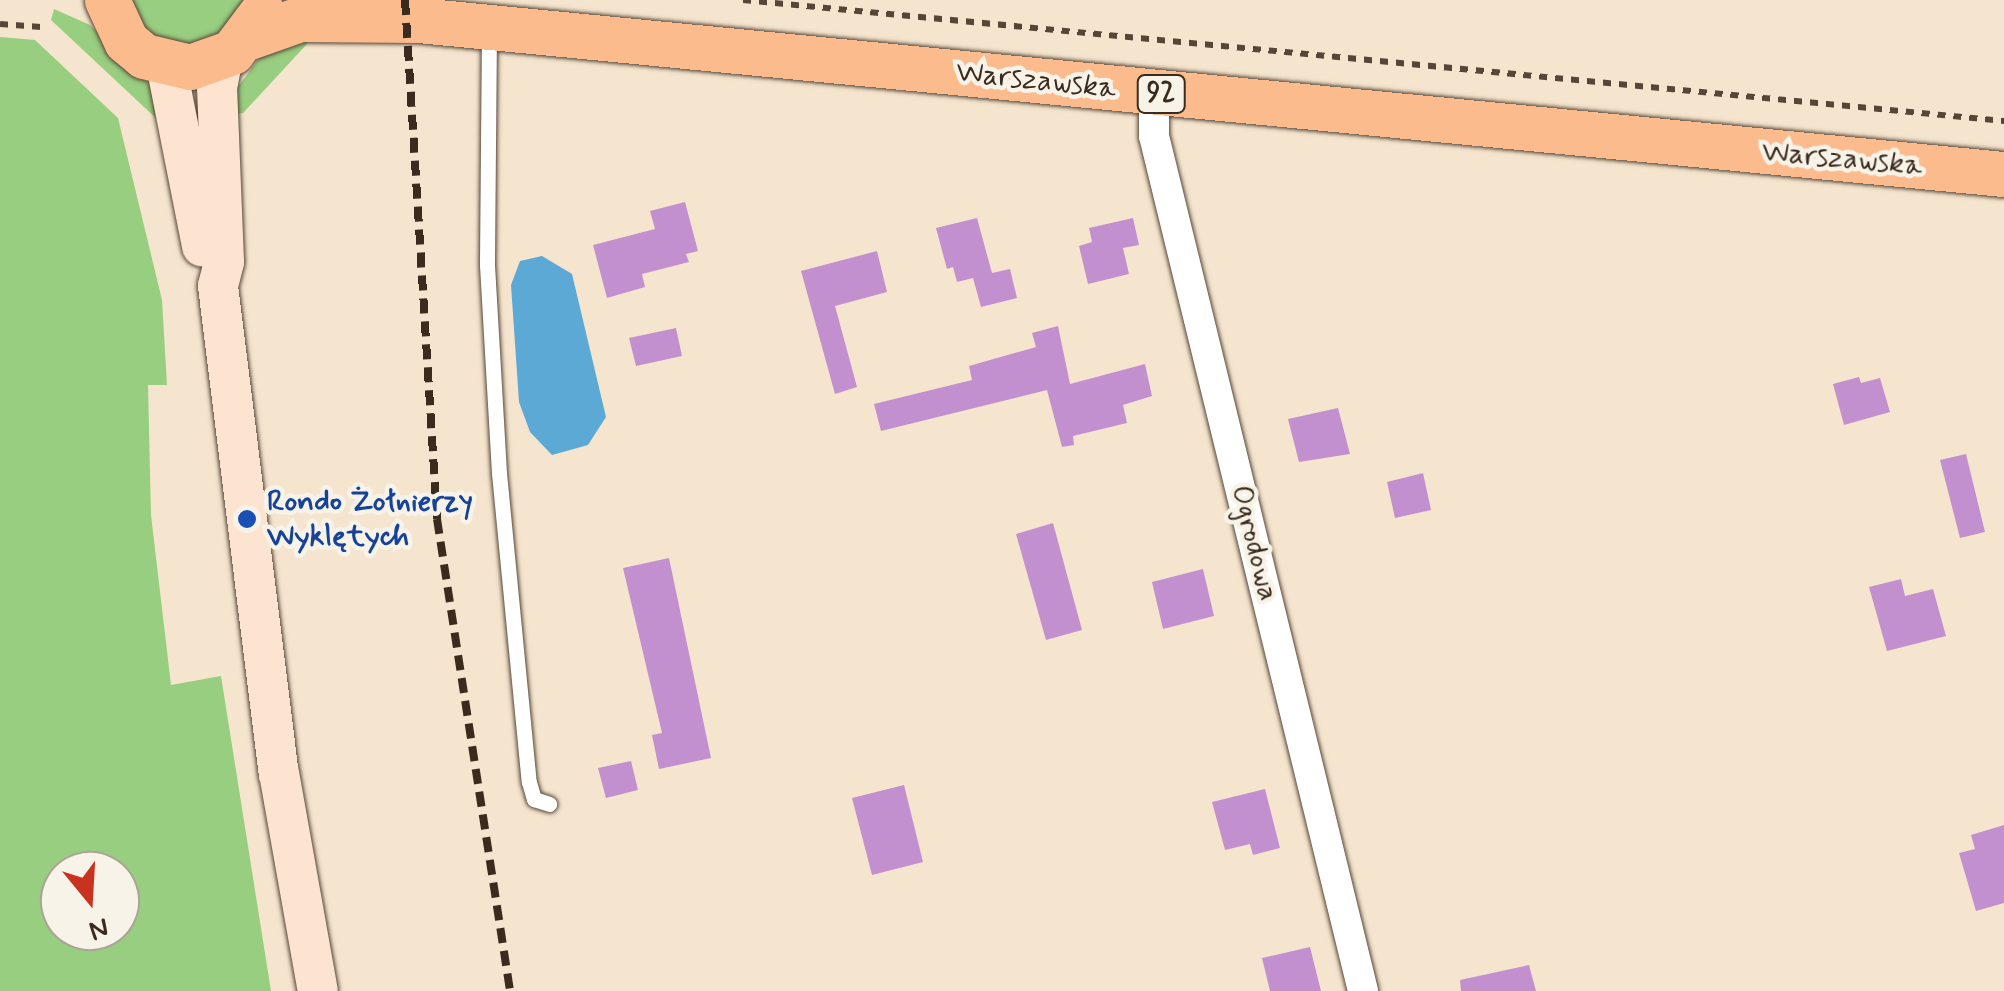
<!DOCTYPE html>
<html>
<head>
<meta charset="utf-8">
<style>
  body { margin:0 }
  #map { position:relative; width:2004px; height:991px; overflow:hidden; background:#f5e5ce; font-family:Mynerve,sans-serif }
  div>[style] { position:absolute }
  .green>* { inset:0; background:#98ce7f }
  .water>* { inset:0; background:#5ca9d5 }
  .building>* { inset:0; background:#c390cf }
  .path>* { height:6px; margin-top:-3px; transform-origin:0; background:repeating-linear-gradient(90deg,#574638 0 8px,transparent 0 16px) }
  .roads { filter:drop-shadow(0 0 2px #574638) drop-shadow(0 0 2px #574638) }
  .lane>* { height:15px; margin:-7.5px; padding:0 7.5px; transform-origin:7.5px; border-radius:7.5px; background:#fff }
  .street>* { height:30px; margin:-15px; padding:0 15px; transform-origin:15px; border-radius:15px; background:#fff }
  .secondary>* { height:40px; margin:-20px; padding:0 20px; transform-origin:20px; border-radius:20px; background:#fde4d1 }
  .primary>* { height:45px; margin:-22.5px; padding:0 22.5px; transform-origin:22.5px; border-radius:22.5px; background:#fbbb8c }
  .rail>* { height:8px; margin-top:-4px; transform-origin:0; background:repeating-linear-gradient(90deg,#3b2a1e 0 15px,transparent 0 23px) }
  .dots>* { width:28px; height:28px; translate:-50% -50%; box-sizing:border-box; border:5px solid #f7f3e8; border-radius:50% }
  span { translate:-50% -50%; white-space:nowrap; text-align:center; line-height:1.15; -webkit-text-stroke:9px #f7f3e8; paint-order:stroke }
  .shield-label span { padding:2px 8px; background:#f7f3e8; border:2px solid; border-radius:8px; -webkit-text-stroke-width:0 }
  .shield-label { font-size:28px; color:#3b2a1e; font-weight:700 }
  .street-label { font-size:30px; color:#3b2a1e }
  .transit-label { font-size:30px; color:#164399; font-weight:700 }
  .left { translate:0 -50%; text-align:left }
  .north { position:absolute; left:40px; top:851px; width:100px; height:100px; box-sizing:border-box; background:#f7f3e8; border:2px solid #aca397; border-radius:50%; rotate:162deg; font-size:28px; font-weight:700; line-height:40px; text-align:center; color:#3b2a1e }
  .north::after { content:''; display:block; margin:auto; width:35px; height:45px; background:#c8321e; clip-path:polygon(50% 0,100% 100%,50% 72%,0 100%) }
</style>
</head>
<body>
<div id="map">
  <div class="green">
    <i style="clip-path:polygon(122px 0,248px 0,211px 46px,146px 39px)"></i>
    <i style="clip-path:polygon(54px 9px,90px 25px,154px 89px,159px 121px,51px 20px)"></i>
    <i style="clip-path:polygon(308px 29px,307px 44px,243px 113px,228px 115px,234px 92px,264px 52px)"></i>
    <i style="clip-path:polygon(evenodd,0 37px,35px 40px,118px 118px,162px 300px,167px 385px,148px 385px,151px 515px,171px 685px,221px 676px,271px 991px,0 991px,0 37px,60px 871px,120px 871px,120px 931px,60px 931px,60px 871px)"></i>
  </div>
  <div class="water">
    <i style="clip-path:polygon(542px 256px,572px 274px,606px 417px,588px 445px,552px 455px,530px 432px,519px 402px,511px 285px,520px 261px)"></i>
  </div>
  <div class="building">
    <i style="clip-path:polygon(685px 202px,698px 251px,686px 254px,689px 262px,642px 274px,645px 287px,607px 298px,593px 245px,655px 229px,650px 211px)"></i>
    <i style="clip-path:polygon(977px 218px,992px 273px,1010px 269px,1017px 298px,981px 307px,973px 278px,957px 282px,953px 267px,947px 269px,936px 228px)"></i>
    <i style="clip-path:polygon(1133px 218px,1139px 245px,1123px 248px,1129px 274px,1088px 284px,1079px 246px,1092px 242px,1089px 228px)"></i>
    <i style="clip-path:polygon(877px 251px,887px 292px,835px 306px,857px 387px,835px 394px,801px 271px)"></i>
    <i style="clip-path:polygon(1058px 326px,1070px 384px,1145px 364px,1152px 396px,1123px 405px,1127px 423px,1073px 436px,1074px 445px,1062px 447px,1047px 390px,881px 431px,874px 404px,972px 380px,969px 366px,1036px 347px,1032px 333px)"></i>
    <i style="clip-path:polygon(676px 328px,682px 356px,636px 366px,629px 338px)"></i>
    <i style="clip-path:polygon(1859px 377px,1861px 383px,1880px 378px,1890px 412px,1844px 425px,1833px 384px)"></i>
    <i style="clip-path:polygon(1338px 408px,1350px 454px,1299px 462px,1288px 419px)"></i>
    <i style="clip-path:polygon(1966px 454px,1985px 532px,1960px 538px,1940px 460px)"></i>
    <i style="clip-path:polygon(1423px 473px,1431px 510px,1395px 518px,1387px 482px)"></i>
    <i style="clip-path:polygon(1053px 523px,1082px 630px,1046px 640px,1016px 534px)"></i>
    <i style="clip-path:polygon(669px 558px,711px 758px,659px 769px,652px 735px,662px 733px,623px 568px)"></i>
    <i style="clip-path:polygon(1203px 569px,1214px 616px,1163px 629px,1152px 582px)"></i>
    <i style="clip-path:polygon(1901px 579px,1905px 596px,1933px 589px,1946px 636px,1887px 651px,1869px 587px)"></i>
    <i style="clip-path:polygon(631px 761px,638px 790px,606px 798px,598px 768px)"></i>
    <i style="clip-path:polygon(904px 785px,923px 862px,872px 875px,852px 798px)"></i>
    <i style="clip-path:polygon(1265px 789px,1280px 848px,1253px 855px,1250px 844px,1225px 850px,1212px 802px)"></i>
    <i style="clip-path:polygon(2004px 825px,2004px 903px,1976px 911px,1959px 853px,1975px 849px,1971px 835px)"></i>
    <i style="clip-path:polygon(1310px 947px,1321px 991px,1270px 991px,1262px 958px)"></i>
    <i style="clip-path:polygon(1529px 965px,1536px 991px,1461px 991px,1460px 980px)"></i>
  </div>
  <div class="path">
    <i style="left:743px;top:0;width:1267px;rotate:5.48deg"></i>
    <i style="left:0;top:24px;width:41px;rotate:4.2deg"></i>
  </div>
  <div class="roads">
    <div class="lane">
      <i style="left:489px;top:31px;width:234px;rotate:90.5deg"></i>
      <i style="left:487px;top:265px;width:208px;rotate:86.7deg"></i>
      <i style="left:499px;top:473px;width:310px;rotate:84.5deg"></i>
      <i style="left:529px;top:782px;width:18px;rotate:74deg"></i>
      <i style="left:534px;top:799px;width:16px;rotate:18deg"></i>
    </div>
    <div class="street">
      <i style="left:1154px;top:93px;width:43px;rotate:90deg"></i>
      <i style="left:1154px;top:136px;width:880px;rotate:76.26deg"></i>
    </div>
    <div class="secondary">
      <i style="left:223px;top:57px;width:31px;rotate:101deg"></i>
      <i style="left:217px;top:87px;width:175px;rotate:87.7deg"></i>
      <i style="left:224px;top:262px;width:25px;rotate:104deg"></i>
      <i style="left:218px;top:286px;width:491px;rotate:82.9deg"></i>
      <i style="left:279px;top:773px;width:221px;rotate:79.9deg"></i>
      <i style="left:166px;top:64px;width:186px;rotate:78.8deg"></i>
    </div>
    <div class="primary">
      <i style="left:107px;top:0;width:45px;rotate:65.1deg"></i>
      <i style="left:126px;top:41px;width:23px;rotate:40deg"></i>
      <i style="left:144px;top:56px;width:47px;rotate:13.4deg"></i>
      <i style="left:190px;top:67px;width:45px;rotate:-19.7deg"></i>
      <i style="left:232px;top:52px;width:50px;rotate:-53.1deg"></i>
      <i style="left:249px;top:37px;width:54px;rotate:-19.4deg"></i>
      <i style="left:300px;top:19px;width:118px;rotate:0.5deg"></i>
      <i style="left:418px;top:20px;width:1593px;rotate:5.55deg"></i>
    </div>
  </div>
  <div class="rail">
    <i style="left:405px;top:0;width:520px;rotate:86.47deg"></i>
    <i style="left:437px;top:519px;width:478px;rotate:81.2deg"></i>
  </div>
  <div class="dots">
    <i style="left:247px;top:519px;background:#1a4fb4"></i>
  </div>
  <div class="shield-label">
    <span style="left:1161px;top:94px">92</span>
  </div>
  <div class="street-label">
    <span style="left:1036px;top:81px;rotate:6deg">Warszawska</span>
    <span style="left:1842px;top:159px;rotate:5deg">Warszawska</span>
    <span style="left:1254px;top:543px;rotate:76deg">Ogrodowa</span>
  </div>
  <div class="transit-label">
    <span class="left" style="left:267px;top:519px">Rondo Żołnierzy<br>Wyklętych</span>
  </div>
  <div class="north">N</div>
</div>
</body>
</html>
